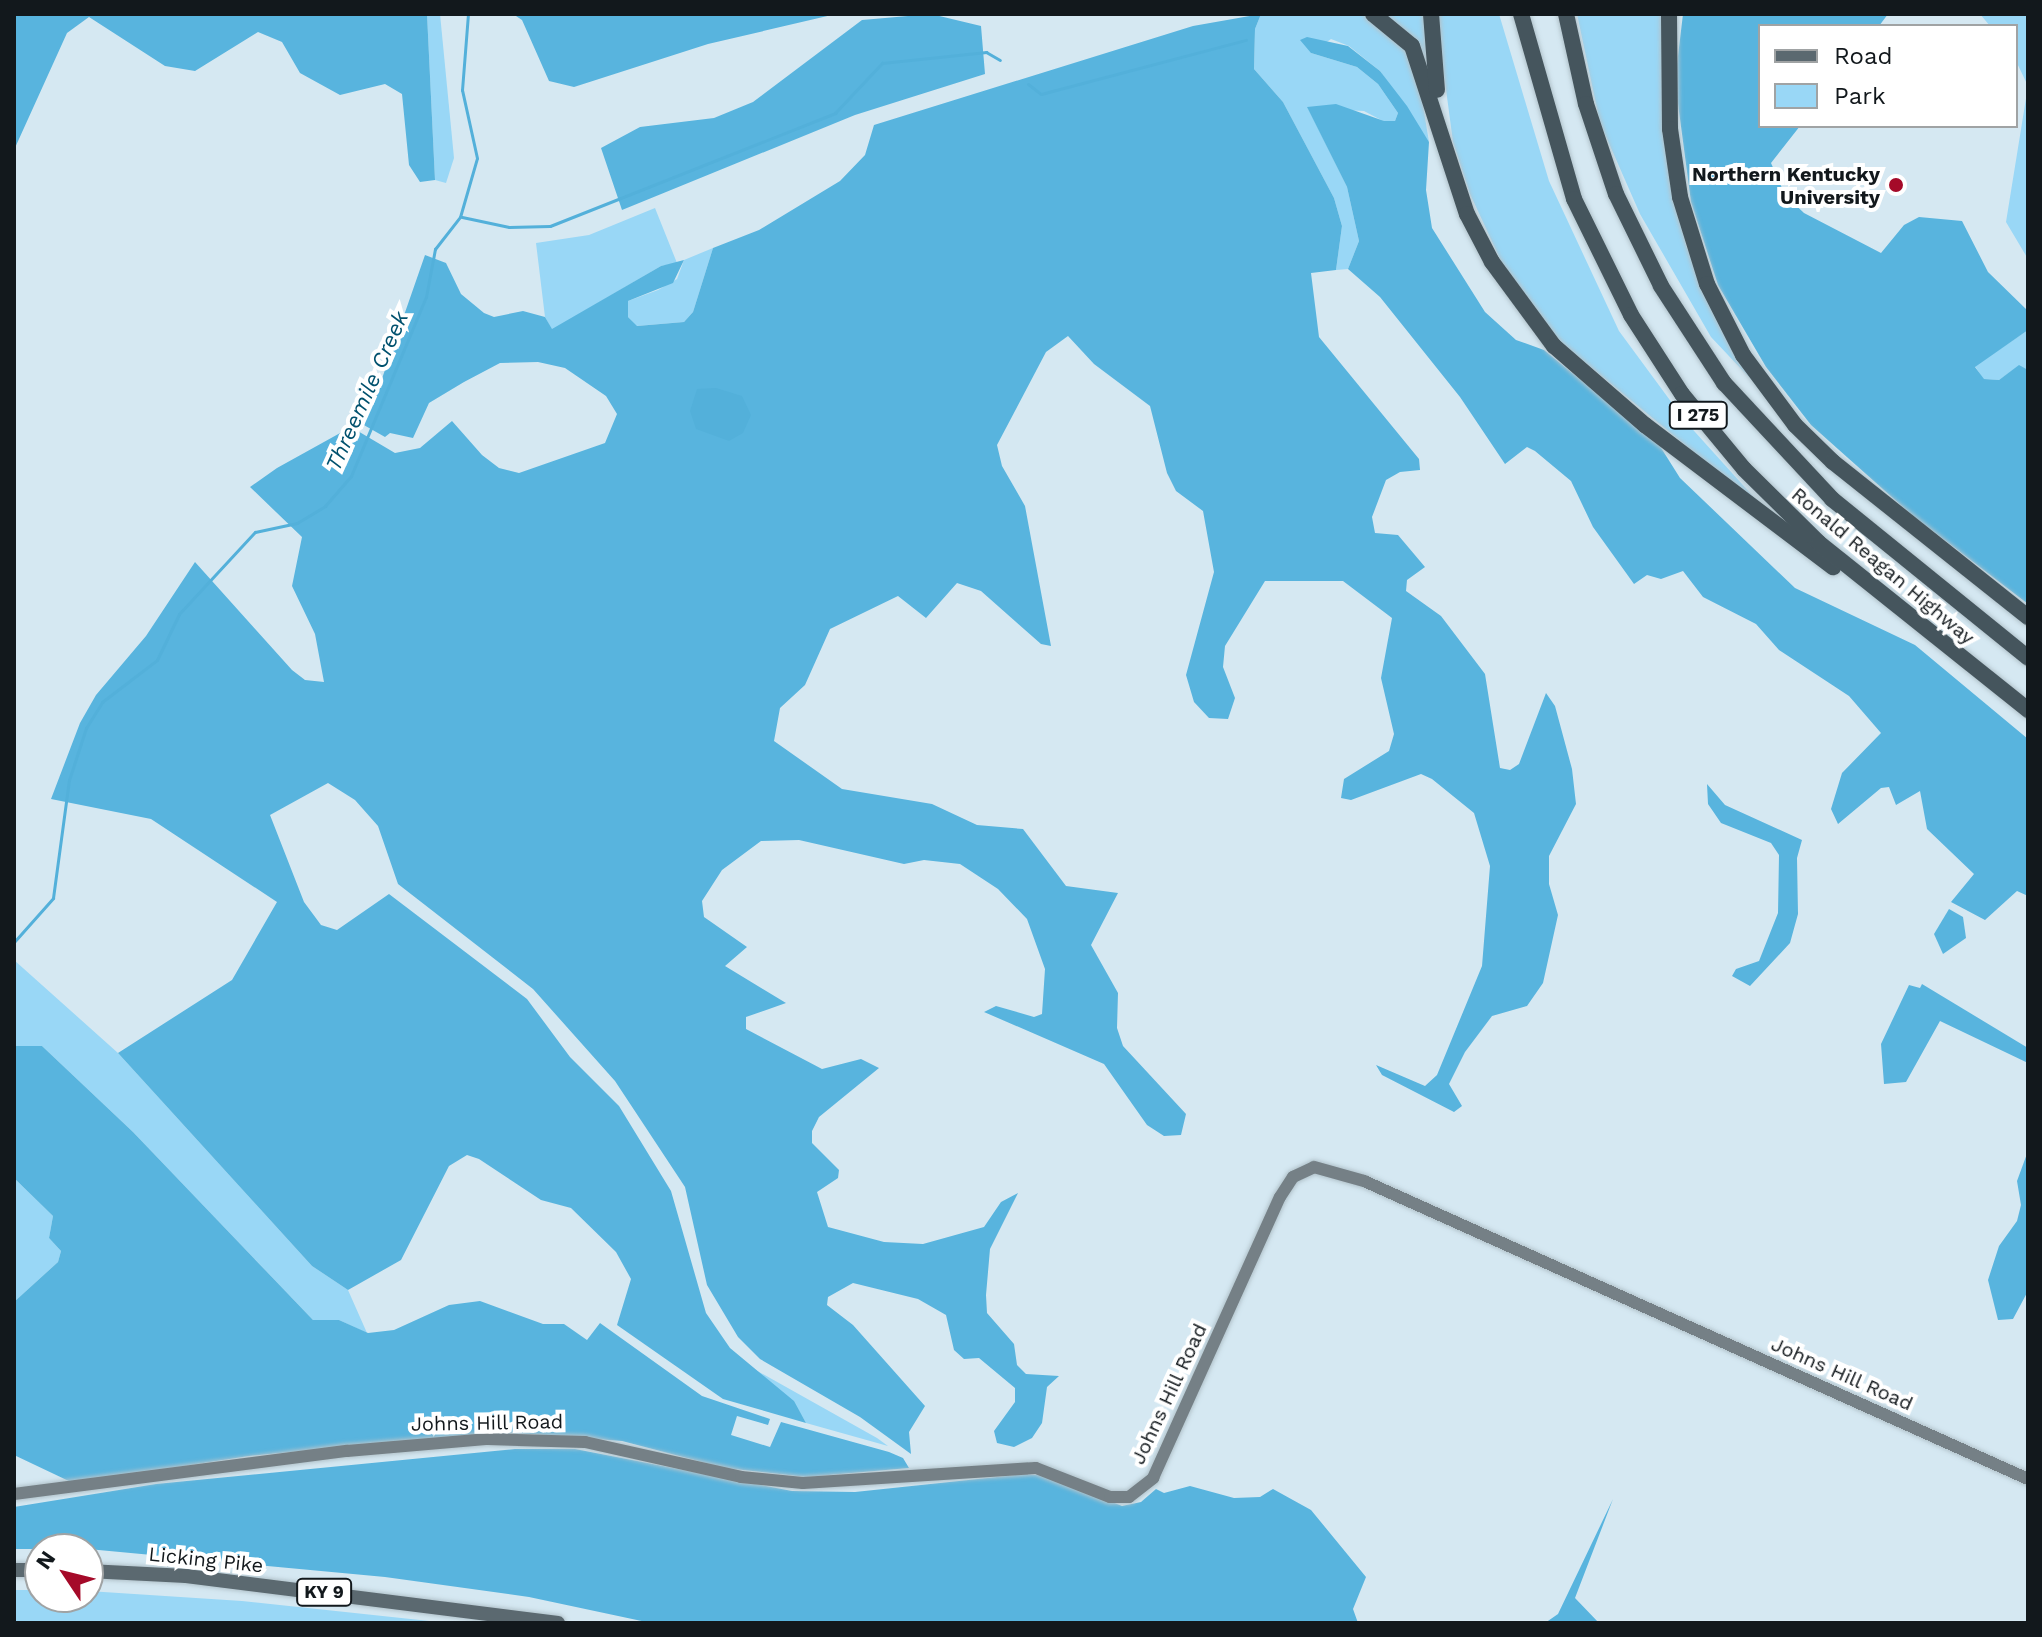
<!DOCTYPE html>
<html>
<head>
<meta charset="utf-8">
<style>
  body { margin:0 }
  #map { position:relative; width:2042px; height:1637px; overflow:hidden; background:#d5e8f2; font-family:"Work Sans",sans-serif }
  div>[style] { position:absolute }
  .green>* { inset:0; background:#99d7f6 }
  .forest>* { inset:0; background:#58b4de }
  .water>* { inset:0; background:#53b0da }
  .stream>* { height:3px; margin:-1.5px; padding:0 1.5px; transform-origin:1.5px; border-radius:1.5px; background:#53b0da }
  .roads { filter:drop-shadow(0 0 2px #b2c3cb) drop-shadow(0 0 2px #b2c3cb) }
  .secondary>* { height:12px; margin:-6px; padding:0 6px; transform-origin:6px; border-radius:6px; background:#758086 }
  .primary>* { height:14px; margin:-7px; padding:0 7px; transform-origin:7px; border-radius:7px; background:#5b6970 }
  .motorway>* { height:16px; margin:-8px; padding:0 8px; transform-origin:8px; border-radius:8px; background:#45555d }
  .dots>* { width:22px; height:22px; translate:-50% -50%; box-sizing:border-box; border:4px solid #fff; border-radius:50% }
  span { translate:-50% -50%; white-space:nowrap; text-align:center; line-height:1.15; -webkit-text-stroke:8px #fff; paint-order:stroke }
  .shield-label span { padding:2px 6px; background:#fff; border:2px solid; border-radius:6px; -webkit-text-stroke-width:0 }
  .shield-label { font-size:18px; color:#12181c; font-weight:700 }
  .poi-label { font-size:20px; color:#12181c; font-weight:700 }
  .right { translate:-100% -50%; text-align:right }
  .street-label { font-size:20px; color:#12181c }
  .water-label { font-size:22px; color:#00516e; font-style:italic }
  .frame { position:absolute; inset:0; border:16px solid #12181c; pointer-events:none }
  .legend { position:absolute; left:1758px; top:24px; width:260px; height:104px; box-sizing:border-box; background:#fff; border:2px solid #a0a3a4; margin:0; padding:10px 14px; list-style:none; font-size:24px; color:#12181c }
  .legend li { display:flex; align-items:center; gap:16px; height:40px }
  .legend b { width:40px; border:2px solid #a0a3a4 }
  .north { position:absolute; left:24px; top:1533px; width:80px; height:80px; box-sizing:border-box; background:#fff; border:2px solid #a0a3a4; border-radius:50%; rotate:305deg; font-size:22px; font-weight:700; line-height:32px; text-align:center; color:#12181c }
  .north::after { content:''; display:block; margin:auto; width:28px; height:36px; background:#a50a29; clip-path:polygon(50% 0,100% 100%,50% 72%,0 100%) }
</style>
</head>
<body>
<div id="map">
  <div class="green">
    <i style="clip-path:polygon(427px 14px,440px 14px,454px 158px,446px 183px,435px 180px)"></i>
    <i style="clip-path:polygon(1261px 14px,1365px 16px,1401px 44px,1418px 75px,1429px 142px,1380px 71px,1349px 46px,1331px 39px,1311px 53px,1357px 67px,1378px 84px,1398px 113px,1395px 121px,1383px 121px,1364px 111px,1308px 108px,1347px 187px,1359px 241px,1348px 269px,1336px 270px,1342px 226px,1334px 198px,1283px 102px,1254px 69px,1255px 29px)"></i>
    <i style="clip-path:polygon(1385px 14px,1424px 14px,1428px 70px,1411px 36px)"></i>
    <i style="clip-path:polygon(1436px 14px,1499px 14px,1549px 181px,1619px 331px,1686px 422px,1769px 514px,1558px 340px,1502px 263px,1470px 194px,1453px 142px)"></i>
    <i style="clip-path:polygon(1577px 14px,1661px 14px,1671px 175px,1686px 246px,1735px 355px,1762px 391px,1711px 337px,1640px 214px,1600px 123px)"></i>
    <i style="clip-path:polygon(1980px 14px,2028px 14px,2028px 259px,2006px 222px,2028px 86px,2016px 61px,2016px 26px,1990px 26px)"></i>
    <i style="clip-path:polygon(655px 208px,677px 263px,661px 266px,552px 330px,545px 317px,536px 243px,589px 235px)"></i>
    <i style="clip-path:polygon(713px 248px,693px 312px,684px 322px,636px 326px,628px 317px,628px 301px,658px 290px,677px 279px,684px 260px)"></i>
    <i style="clip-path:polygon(2028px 330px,2028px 370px,2019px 366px,1999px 380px,1983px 379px,1975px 366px)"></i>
    <i style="clip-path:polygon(14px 960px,118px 1053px,312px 1266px,348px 1290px,367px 1333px,339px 1320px,314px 1321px,133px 1132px,42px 1046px,15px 1048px)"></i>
    <i style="clip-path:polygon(14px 1178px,53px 1216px,49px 1238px,61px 1251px,58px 1262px,14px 1302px)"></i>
    <i style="clip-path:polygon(752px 1368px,877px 1438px,888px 1446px,806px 1423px,793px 1401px)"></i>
    <i style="clip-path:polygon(14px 1590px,40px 1590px,40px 1597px,88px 1597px,88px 1591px,242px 1601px,448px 1623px,14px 1623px)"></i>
  </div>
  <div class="forest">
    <i style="clip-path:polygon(14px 14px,427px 14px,435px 180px,420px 182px,409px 165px,402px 94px,385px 84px,340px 95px,300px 73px,282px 42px,258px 32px,195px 71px,165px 66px,89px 17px,67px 33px,14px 150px)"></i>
    <i style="clip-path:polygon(513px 14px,836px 14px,708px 44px,574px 87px,549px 81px,522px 20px)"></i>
    <i style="clip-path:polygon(931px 14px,981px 26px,985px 74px,855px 115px,622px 210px,601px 148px,640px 127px,714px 118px,753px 102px,862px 20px)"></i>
    <i style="clip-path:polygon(1261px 14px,1255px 29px,1254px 69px,1283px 102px,1334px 198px,1342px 226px,1336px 270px,1311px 273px,1319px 337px,1419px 459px,1420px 470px,1400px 472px,1386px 480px,1372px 517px,1375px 533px,1398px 535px,1425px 567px,1407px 580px,1406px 591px,1441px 616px,1485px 674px,1500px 768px,1510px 770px,1519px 764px,1546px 693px,1555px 706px,1572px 769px,1576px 804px,1549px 856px,1549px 884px,1558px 915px,1543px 983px,1527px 1006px,1492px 1016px,1465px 1052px,1449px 1084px,1462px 1106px,1454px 1112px,1382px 1075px,1376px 1065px,1425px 1086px,1437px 1075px,1482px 966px,1490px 866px,1474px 813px,1432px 779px,1421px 774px,1351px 800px,1341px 798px,1344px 779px,1389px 751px,1394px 734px,1381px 678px,1392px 618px,1343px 581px,1265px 581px,1225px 646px,1223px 667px,1235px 698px,1228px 719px,1209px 718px,1194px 702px,1186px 675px,1214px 572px,1203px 511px,1176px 491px,1167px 473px,1150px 406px,1094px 364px,1068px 336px,1046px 352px,997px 445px,1002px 466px,1025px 506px,1051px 646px,1041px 644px,981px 591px,957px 583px,926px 618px,898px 596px,830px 629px,805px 685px,780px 708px,774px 741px,842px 789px,932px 804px,977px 825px,1023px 829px,1066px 886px,1118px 893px,1091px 945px,1118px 993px,1117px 1028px,1123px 1046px,1186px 1114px,1181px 1135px,1164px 1136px,1147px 1125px,1104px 1064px,984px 1012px,996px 1006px,1034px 1017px,1042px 1014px,1045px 969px,1027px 919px,998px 889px,960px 864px,924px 860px,904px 864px,799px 840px,761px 841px,722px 870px,702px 901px,704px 917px,747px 947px,725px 966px,786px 1003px,746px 1017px,746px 1029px,822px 1069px,861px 1059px,879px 1068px,819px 1117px,812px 1131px,812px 1143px,839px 1170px,838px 1178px,817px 1192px,828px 1227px,884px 1242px,923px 1244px,984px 1227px,1001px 1202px,1018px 1193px,990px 1249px,986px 1295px,987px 1313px,1014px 1344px,1017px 1365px,1026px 1374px,1059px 1376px,1047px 1387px,1042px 1423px,1032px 1438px,1014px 1447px,997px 1443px,994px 1431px,1015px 1402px,1015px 1388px,979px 1358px,964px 1359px,954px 1350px,946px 1315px,918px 1299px,853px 1283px,828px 1297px,827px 1305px,853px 1325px,925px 1406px,909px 1432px,911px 1454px,860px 1417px,760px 1359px,738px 1337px,707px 1285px,685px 1187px,615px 1081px,533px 989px,398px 884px,378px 826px,355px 800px,328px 783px,270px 815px,304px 902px,321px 925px,337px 930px,389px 894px,527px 999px,570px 1057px,619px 1106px,671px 1191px,706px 1313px,730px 1348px,794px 1401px,806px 1423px,723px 1399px,617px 1325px,631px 1279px,616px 1252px,571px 1208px,541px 1200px,479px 1159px,467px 1155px,449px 1166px,401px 1260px,348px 1290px,312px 1266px,118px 1053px,232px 980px,277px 902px,151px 819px,51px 799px,80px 723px,96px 695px,146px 636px,195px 562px,292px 670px,305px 680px,324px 682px,315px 634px,292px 586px,302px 537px,250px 487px,277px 468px,351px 427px,395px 453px,420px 448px,452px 421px,482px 455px,499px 468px,519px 473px,605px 443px,617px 414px,606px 396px,565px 368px,538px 362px,500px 363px,464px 382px,429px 403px,413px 438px,390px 433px,385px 437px,362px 424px,359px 419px,378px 390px,425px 255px,446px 263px,461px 294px,484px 313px,494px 317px,523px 311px,545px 317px,552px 329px,661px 266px,684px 260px,673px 283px,628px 301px,628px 317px,637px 326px,684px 322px,693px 312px,713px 248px,759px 230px,840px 181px,865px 155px,874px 125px,1193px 26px)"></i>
    <i style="clip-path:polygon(1683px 14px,1888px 14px,1879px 26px,1760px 26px,1760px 126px,1800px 126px,1771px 163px,1785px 195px,1804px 213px,1881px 253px,1904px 225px,1919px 217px,1962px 221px,1988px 272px,2028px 311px,2028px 330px,1975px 367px,1984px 379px,1999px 380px,2019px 365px,2028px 370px,2028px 604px,1912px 515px,1811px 425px,1766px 367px,1718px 285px,1691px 202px,1675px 81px)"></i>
    <i style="clip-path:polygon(1307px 37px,1348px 46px,1380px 71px,1407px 106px,1429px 142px,1426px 190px,1432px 228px,1485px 312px,1516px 340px,1544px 350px,1658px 443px,1680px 478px,1795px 588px,1915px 645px,2028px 739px,2028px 896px,2017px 891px,1985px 920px,1951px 902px,1974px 874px,1927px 829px,1920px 791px,1896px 805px,1889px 787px,1881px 788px,1838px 824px,1831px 809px,1842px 773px,1881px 733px,1849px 696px,1779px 650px,1756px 624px,1703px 597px,1683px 571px,1661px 579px,1647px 575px,1634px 584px,1593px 527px,1571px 481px,1535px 451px,1527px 447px,1505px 464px,1460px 397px,1380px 297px,1348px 269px,1359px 241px,1347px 187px,1307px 107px,1336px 104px,1384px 121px,1395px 121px,1398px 113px,1378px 84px,1357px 67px,1311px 53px,1300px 40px)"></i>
    <i style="clip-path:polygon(1707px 784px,1725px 805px,1802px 840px,1797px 858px,1798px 914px,1790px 943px,1750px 986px,1732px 976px,1736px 969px,1759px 961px,1778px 913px,1779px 855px,1771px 843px,1721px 823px,1708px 804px)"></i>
    <i style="clip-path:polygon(1949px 909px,1963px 917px,1966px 938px,1943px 954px,1934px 934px)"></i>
    <i style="clip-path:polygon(1922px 984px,2028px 1048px,2028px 1063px,1940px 1021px,1906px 1082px,1884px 1084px,1881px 1044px,1909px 985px,1920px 988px)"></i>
    <i style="clip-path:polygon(14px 1046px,42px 1046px,133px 1132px,313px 1320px,339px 1320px,368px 1333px,394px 1330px,449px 1305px,480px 1301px,543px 1324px,564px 1324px,587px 1340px,600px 1323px,702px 1396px,770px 1419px,768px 1425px,737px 1416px,731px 1435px,770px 1447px,781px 1422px,889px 1452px,903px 1458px,909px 1468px,806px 1477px,725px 1468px,622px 1441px,504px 1432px,249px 1456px,73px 1483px,14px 1455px,14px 1302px,58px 1262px,61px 1251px,49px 1238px,53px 1216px,14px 1178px)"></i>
    <i style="clip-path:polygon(2028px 1151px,2028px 1291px,2013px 1319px,1998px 1320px,1988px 1280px,1999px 1246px,2017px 1221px,2021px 1205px,2017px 1181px)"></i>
    <i style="clip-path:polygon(515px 1449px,575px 1449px,792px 1491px,855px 1492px,1026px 1474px,1047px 1476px,1122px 1506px,1141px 1502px,1156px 1489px,1164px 1493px,1190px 1486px,1234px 1498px,1260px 1497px,1273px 1489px,1311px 1510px,1366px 1577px,1353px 1609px,1358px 1623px,651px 1623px,529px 1597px,385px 1577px,88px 1549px,14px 1549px,14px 1507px,156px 1484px)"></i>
    <i style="clip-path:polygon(1613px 1499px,1575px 1598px,1599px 1623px,1545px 1623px,1558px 1614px)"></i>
  </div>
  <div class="water">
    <i style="clip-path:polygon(716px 388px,742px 396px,751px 415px,743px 433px,729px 441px,696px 429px,690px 411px,697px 389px)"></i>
  </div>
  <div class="stream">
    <i style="left:1028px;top:84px;width:16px;rotate:38deg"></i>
    <i style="left:1041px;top:94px;width:212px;rotate:-14.8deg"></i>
    <i style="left:462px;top:217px;width:48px;rotate:12deg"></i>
    <i style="left:509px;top:227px;width:41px;rotate:-1.4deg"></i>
    <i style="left:550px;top:226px;width:307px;rotate:-21.6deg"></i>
    <i style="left:835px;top:113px;width:69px;rotate:-46.8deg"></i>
    <i style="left:882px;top:63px;width:105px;rotate:-6deg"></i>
    <i style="left:986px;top:52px;width:16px;rotate:30deg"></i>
    <i style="left:14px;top:942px;width:59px;rotate:-48.4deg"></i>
    <i style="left:53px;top:898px;width:119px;rotate:-82.3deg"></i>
    <i style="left:69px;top:780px;width:55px;rotate:-71.9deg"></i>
    <i style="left:86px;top:728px;width:31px;rotate:-58deg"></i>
    <i style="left:102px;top:702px;width:69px;rotate:-37.4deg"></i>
    <i style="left:157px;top:660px;width:51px;rotate:-64.4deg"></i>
    <i style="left:179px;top:614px;width:112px;rotate:-47.2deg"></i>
    <i style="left:255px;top:532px;width:43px;rotate:-12.1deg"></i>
    <i style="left:297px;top:523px;width:33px;rotate:-31deg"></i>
    <i style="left:325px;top:506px;width:40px;rotate:-49deg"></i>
    <i style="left:351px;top:476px;width:194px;rotate:-67.3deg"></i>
    <i style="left:426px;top:297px;width:49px;rotate:-79.4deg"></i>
    <i style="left:435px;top:249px;width:41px;rotate:-52deg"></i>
    <i style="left:460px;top:217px;width:61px;rotate:-73.9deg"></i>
    <i style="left:477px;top:158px;width:70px;rotate:-102.4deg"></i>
    <i style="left:462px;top:90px;width:76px;rotate:-85.5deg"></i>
  </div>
  <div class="roads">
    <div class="secondary">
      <i style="left:14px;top:1494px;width:336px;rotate:-7.4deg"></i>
      <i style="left:347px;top:1451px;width:142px;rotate:-4.9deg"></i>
      <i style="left:488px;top:1439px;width:97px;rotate:1.8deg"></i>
      <i style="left:585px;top:1442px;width:160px;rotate:12.6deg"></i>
      <i style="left:741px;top:1477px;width:62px;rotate:5.5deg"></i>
      <i style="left:803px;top:1483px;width:233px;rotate:-3.7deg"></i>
      <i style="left:1036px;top:1468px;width:79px;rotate:21.4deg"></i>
      <i style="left:1110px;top:1497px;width:19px"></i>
      <i style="left:1129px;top:1497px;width:31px;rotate:-38deg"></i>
      <i style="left:1153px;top:1478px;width:308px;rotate:-65.7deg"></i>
      <i style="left:1280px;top:1197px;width:24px;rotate:-57deg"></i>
      <i style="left:1293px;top:1177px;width:23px;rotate:-25deg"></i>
      <i style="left:1314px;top:1167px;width:52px;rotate:15.6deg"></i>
      <i style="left:1364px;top:1181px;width:728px;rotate:24.17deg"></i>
    </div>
    <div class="primary">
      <i style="left:14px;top:1570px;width:26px"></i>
      <i style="left:88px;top:1571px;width:98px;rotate:2.9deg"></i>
      <i style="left:186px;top:1576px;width:375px;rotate:7.2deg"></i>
    </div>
    <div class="motorway">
      <i style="left:1373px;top:14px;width:50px;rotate:39.4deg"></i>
      <i style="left:1412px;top:46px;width:177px;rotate:71.9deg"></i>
      <i style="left:1467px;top:214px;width:54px;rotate:62.5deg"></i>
      <i style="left:1492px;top:262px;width:104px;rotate:53.6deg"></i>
      <i style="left:1554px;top:346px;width:121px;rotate:41deg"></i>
      <i style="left:1645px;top:425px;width:236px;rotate:37.1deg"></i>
      <i style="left:1431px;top:14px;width:76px;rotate:85.5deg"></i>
      <i style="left:1521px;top:14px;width:192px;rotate:74deg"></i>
      <i style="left:1574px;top:199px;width:129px;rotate:63.8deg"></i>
      <i style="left:1631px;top:315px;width:94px;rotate:57.2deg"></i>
      <i style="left:1682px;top:394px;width:97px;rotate:50.4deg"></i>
      <i style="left:1744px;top:469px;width:105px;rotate:44.6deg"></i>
      <i style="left:1819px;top:543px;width:268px;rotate:38.6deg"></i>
      <i style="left:1566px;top:14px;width:92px;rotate:77.5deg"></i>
      <i style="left:1586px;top:104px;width:95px;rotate:71.6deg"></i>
      <i style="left:1616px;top:194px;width:102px;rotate:63.9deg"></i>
      <i style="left:1661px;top:286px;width:116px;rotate:57deg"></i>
      <i style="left:1724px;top:383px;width:158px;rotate:47deg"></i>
      <i style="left:1832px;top:499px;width:252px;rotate:39deg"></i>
      <i style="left:1669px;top:14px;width:115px;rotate:89.5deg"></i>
      <i style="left:1670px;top:129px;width:69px;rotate:81.6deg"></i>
      <i style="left:1680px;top:197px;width:91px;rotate:72.8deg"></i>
      <i style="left:1707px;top:284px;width:80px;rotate:63.1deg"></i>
      <i style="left:1743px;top:355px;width:87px;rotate:53.4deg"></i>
      <i style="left:1795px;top:425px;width:53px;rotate:44.2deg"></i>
      <i style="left:1833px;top:462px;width:249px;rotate:38.5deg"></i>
    </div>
  </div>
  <div class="dots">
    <i style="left:1896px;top:185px;background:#a50a29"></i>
  </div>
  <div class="shield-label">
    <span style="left:1698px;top:415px">I 275</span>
    <span style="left:324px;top:1592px">KY 9</span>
  </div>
  <div class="poi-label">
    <span class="right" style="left:1880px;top:186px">Northern Kentucky<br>University</span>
  </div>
  <div class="street-label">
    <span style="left:1883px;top:566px;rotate:40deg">Ronald Reagan Highway</span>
    <span style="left:1842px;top:1374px;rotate:24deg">Johns Hill Road</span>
    <span style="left:1169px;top:1394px;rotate:-65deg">Johns Hill Road</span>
    <span style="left:487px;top:1423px;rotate:-1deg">Johns Hill Road</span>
    <span style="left:206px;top:1560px;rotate:6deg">Licking Pike</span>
  </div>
  <div class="water-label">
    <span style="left:367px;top:391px;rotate:-66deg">Threemile Creek</span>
  </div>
  <div class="frame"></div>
  <ul class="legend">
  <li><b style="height:10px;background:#5b6970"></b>Road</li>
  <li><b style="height:22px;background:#99d7f6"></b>Park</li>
  </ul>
  <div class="north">N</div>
</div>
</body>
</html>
